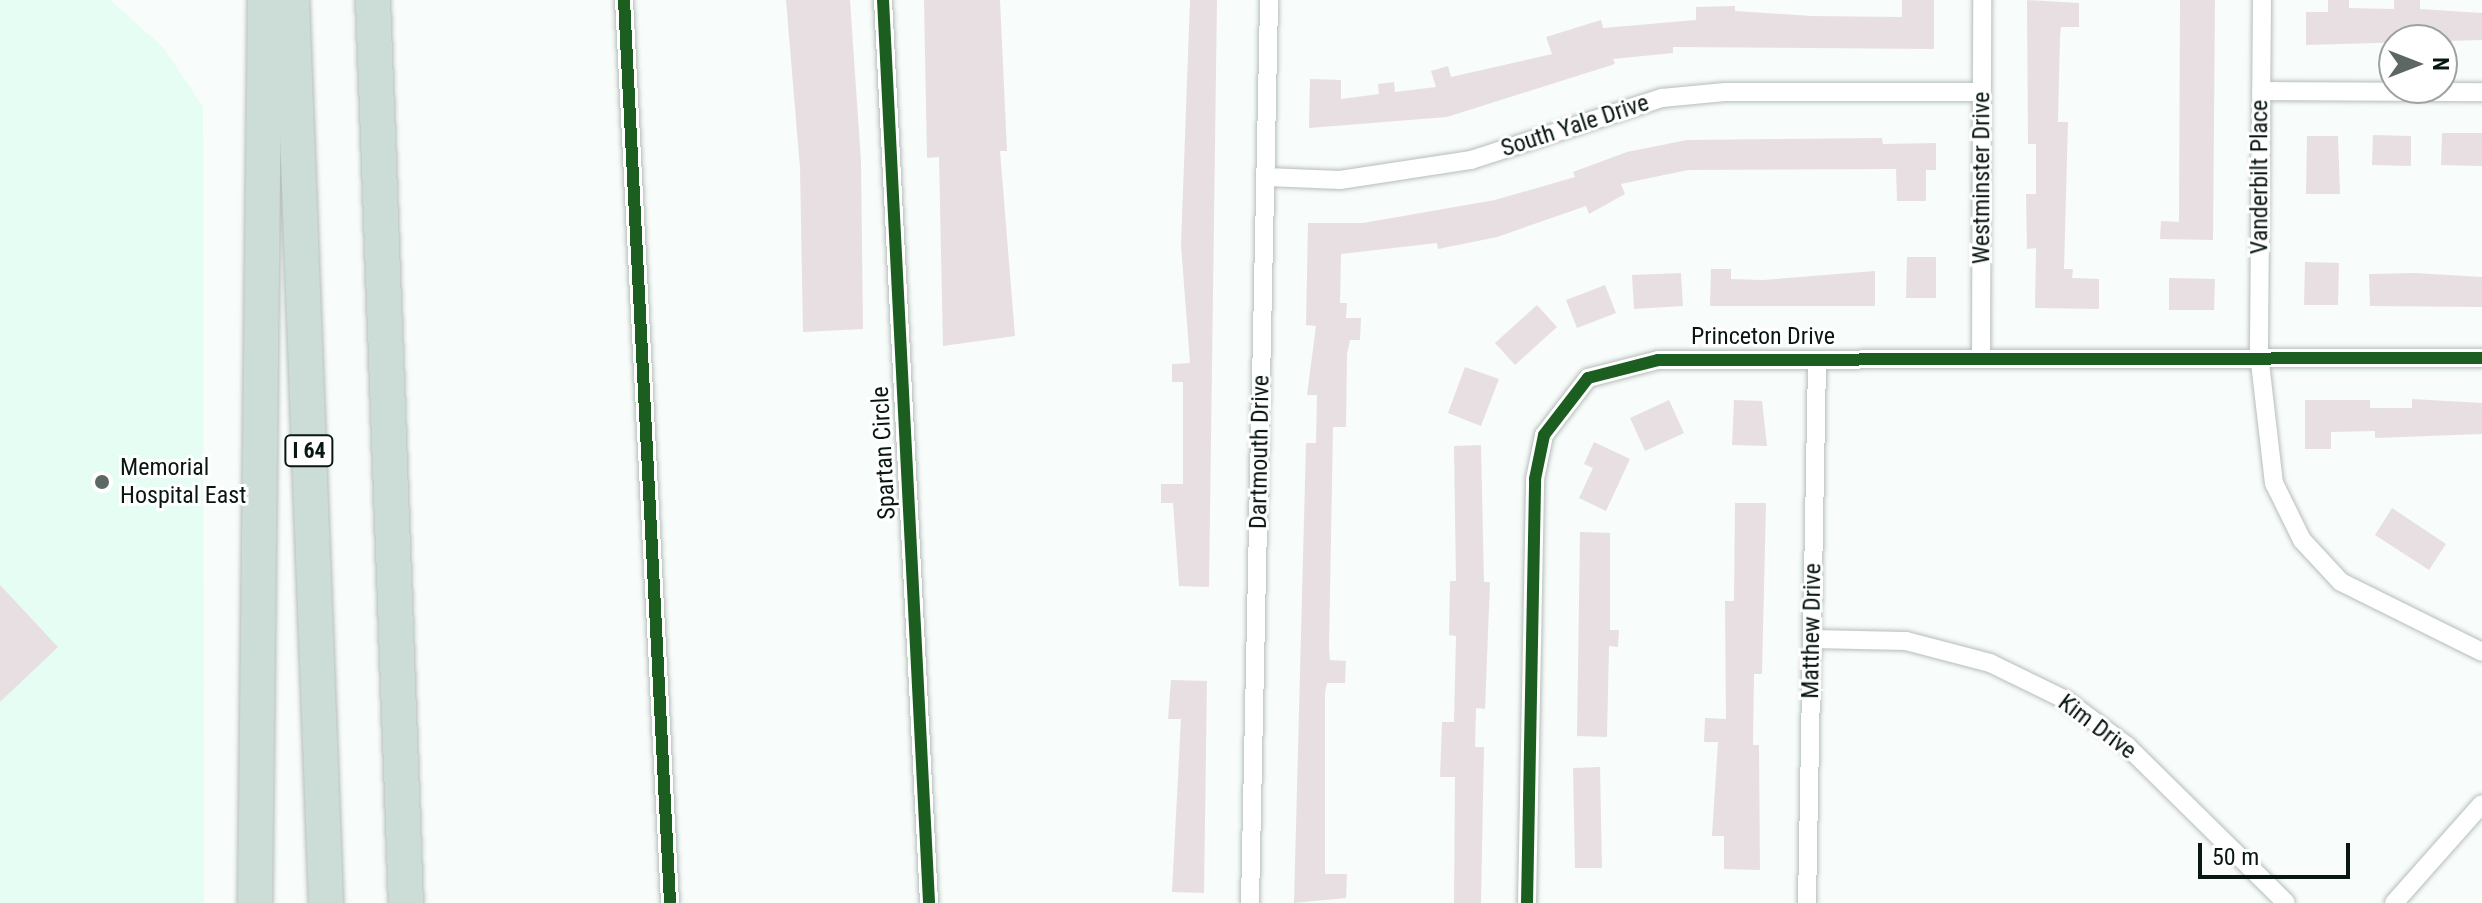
<!DOCTYPE html>
<html>
<head>
<meta charset="utf-8">
<style>
  body { margin:0 }
  #map { position:relative; width:2482px; height:903px; overflow:hidden; background:#f8fcfa; font-family:"Roboto Condensed",sans-serif }
  div>[style] { position:absolute }
  .built>* { inset:0; background:#e6fdf3 }
  .building>* { inset:0; background:#e8dfe2 }
  .roads { filter:drop-shadow(0 0 2px #b5beba) drop-shadow(0 0 2px #b5beba) }
  .minor>* { height:18px; margin:-9px; padding:0 9px; transform-origin:9px; border-radius:9px; background:#fefffe }
  .motorway>* { height:34px; margin:-17px; padding:0 17px; transform-origin:17px; border-radius:17px; background:#ccdcd6 }
  .cycleway>* { height:12px; margin:-6px; padding:0 6px; transform-origin:6px; border-radius:6px; background:#1b5e20 }
  .dots>* { width:22px; height:22px; translate:-50% -50%; box-sizing:border-box; border:4px solid #fff; border-radius:50% }
  span { translate:-50% -50%; white-space:nowrap; text-align:center; line-height:1.15; -webkit-text-stroke:6px #fff; paint-order:stroke }
  .shield-label span { padding:2px 6px; background:#fff; border:2px solid; border-radius:6px; -webkit-text-stroke-width:0 }
  .shield-label { font-size:22px; color:#091712; font-weight:700 }
  .street-label { font-size:24px; color:#091712 }
  .poi-label { font-size:24px; color:#091712 }
  .left { translate:0 -50%; text-align:left }
  .north { position:absolute; left:2378px; top:24px; width:80px; height:80px; box-sizing:border-box; background:#fff; border:2px solid #9da2a0; border-radius:50%; rotate:90deg; font-size:22px; font-weight:700; line-height:32px; text-align:center; color:#091712 }
  .north::after { content:''; display:block; margin:auto; width:28px; height:36px; background:#5d6763; clip-path:polygon(50% 0,100% 100%,50% 72%,0 100%) }
  .scale { position:absolute; left:2198px; top:843px; width:152px; height:36px; box-sizing:border-box; border:4px solid #091712; border-top:0; padding-left:10px; font-size:24px; line-height:28px; white-space:nowrap; color:#091712; -webkit-text-stroke:6px #fff; paint-order:stroke }
</style>
</head>
<body>
<div id="map">
  <div class="built">
    <i style="clip-path:polygon(0 0,110px 0,163px 47px,203px 107px,204px 903px,0 903px)"></i>
  </div>
  <div class="building">
    <i style="clip-path:polygon(786px 0,850px 0,861px 161px,863px 329px,803px 332px,800px 168px)"></i>
    <i style="clip-path:polygon(924px 0,1000px 0,1007px 151px,1000px 151px,1015px 336px,943px 346px,939px 157px,927px 158px)"></i>
    <i style="clip-path:polygon(1190px 0,1217px 0,1209px 587px,1179px 586px,1173px 503px,1161px 503px,1161px 484px,1183px 484px,1183px 382px,1172px 382px,1172px 364px,1190px 363px,1181px 245px)"></i>
    <i style="clip-path:polygon(1902px 0,1934px 0,1934px 49px,1673px 47px,1673px 53px,1613px 59px,1615px 64px,1447px 117px,1309px 128px,1310px 79px,1341px 80px,1341px 99px,1379px 94px,1378px 84px,1394px 82px,1395px 92px,1436px 87px,1431px 71px,1448px 66px,1451px 77px,1552px 54px,1546px 37px,1601px 20px,1603px 28px,1696px 20px,1696px 7px,1735px 6px,1735px 11px,1812px 16px,1902px 17px)"></i>
    <i style="clip-path:polygon(2027px 0,2079px 3px,2079px 27px,2061px 27px,2060px 37px,2058px 122px,2068px 122px,2064px 269px,2073px 269px,2072px 278px,2099px 279px,2099px 309px,2035px 308px,2036px 248px,2027px 249px,2026px 194px,2036px 194px,2036px 144px,2028px 144px)"></i>
    <i style="clip-path:polygon(2180px 0,2215px 0,2213px 240px,2160px 239px,2161px 221px,2179px 222px)"></i>
    <i style="clip-path:polygon(2328px 0,2349px 0,2349px 8px,2394px 9px,2394px 0,2420px 0,2420px 9px,2482px 13px,2482px 40px,2306px 45px,2306px 12px,2328px 12px)"></i>
    <i style="clip-path:polygon(2442px 133px,2482px 133px,2482px 166px,2441px 165px)"></i>
    <i style="clip-path:polygon(2373px 135px,2411px 136px,2411px 166px,2372px 165px)"></i>
    <i style="clip-path:polygon(2307px 136px,2338px 136px,2340px 194px,2306px 194px)"></i>
    <i style="clip-path:polygon(1882px 138px,1883px 144px,1936px 143px,1936px 170px,1926px 170px,1926px 201px,1897px 201px,1896px 169px,1688px 170px,1621px 184px,1625px 194px,1589px 214px,1586px 206px,1497px 237px,1438px 249px,1437px 243px,1341px 254px,1340px 303px,1347px 303px,1346px 318px,1361px 318px,1360px 340px,1350px 340px,1347px 354px,1346px 427px,1333px 427px,1329px 648px,1330px 660px,1346px 661px,1345px 683px,1327px 683px,1325px 693px,1325px 874px,1347px 874px,1346px 898px,1294px 903px,1306px 443px,1316px 443px,1317px 395px,1307px 395px,1316px 326px,1306px 325px,1308px 223px,1363px 223px,1495px 200px,1575px 177px,1573px 172px,1627px 152px,1687px 140px)"></i>
    <i style="clip-path:polygon(1907px 257px,1936px 257px,1936px 298px,1906px 298px)"></i>
    <i style="clip-path:polygon(2305px 262px,2339px 263px,2338px 305px,2304px 305px)"></i>
    <i style="clip-path:polygon(1711px 269px,1731px 269px,1731px 279px,1763px 280px,1875px 271px,1875px 306px,1710px 306px)"></i>
    <i style="clip-path:polygon(1681px 273px,1683px 306px,1634px 309px,1632px 275px)"></i>
    <i style="clip-path:polygon(2415px 273px,2482px 277px,2482px 307px,2370px 306px,2369px 274px)"></i>
    <i style="clip-path:polygon(2169px 278px,2215px 279px,2214px 310px,2169px 310px)"></i>
    <i style="clip-path:polygon(1605px 285px,1616px 313px,1577px 328px,1566px 300px)"></i>
    <i style="clip-path:polygon(1537px 305px,1557px 327px,1515px 365px,1495px 343px)"></i>
    <i style="clip-path:polygon(1465px 367px,1499px 379px,1481px 426px,1448px 413px)"></i>
    <i style="clip-path:polygon(2412px 399px,2482px 403px,2482px 434px,2375px 438px,2375px 431px,2331px 432px,2331px 449px,2305px 449px,2305px 400px,2370px 400px,2370px 408px,2412px 408px)"></i>
    <i style="clip-path:polygon(1669px 400px,1684px 433px,1645px 451px,1630px 418px)"></i>
    <i style="clip-path:polygon(1734px 400px,1762px 401px,1767px 446px,1732px 445px)"></i>
    <i style="clip-path:polygon(1594px 442px,1630px 459px,1606px 511px,1579px 498px,1593px 468px,1584px 464px)"></i>
    <i style="clip-path:polygon(1481px 445px,1484px 582px,1490px 582px,1485px 709px,1476px 708px,1475px 747px,1484px 747px,1481px 903px,1454px 903px,1455px 777px,1440px 777px,1442px 722px,1454px 722px,1456px 636px,1449px 635px,1450px 581px,1456px 581px,1454px 446px)"></i>
    <i style="clip-path:polygon(1735px 503px,1766px 503px,1762px 674px,1754px 674px,1753px 745px,1759px 745px,1760px 870px,1724px 869px,1724px 836px,1712px 836px,1718px 742px,1704px 742px,1705px 718px,1726px 719px,1725px 601px,1734px 601px)"></i>
    <i style="clip-path:polygon(2392px 508px,2446px 544px,2429px 570px,2375px 535px)"></i>
    <i style="clip-path:polygon(1580px 532px,1610px 533px,1610px 630px,1619px 630px,1618px 647px,1609px 646px,1607px 737px,1577px 736px)"></i>
    <i style="clip-path:polygon(0 585px,58px 647px,0 702px)"></i>
    <i style="clip-path:polygon(1171px 680px,1207px 681px,1204px 893px,1172px 892px,1181px 719px,1168px 719px)"></i>
    <i style="clip-path:polygon(1600px 767px,1602px 868px,1575px 868px,1573px 768px)"></i>
  </div>
  <div class="roads">
    <div class="minor">
      <i style="left:624px;top:0;width:904px;rotate:87.08deg"></i>
      <i style="left:883px;top:0;width:904px;rotate:87.08deg"></i>
      <i style="left:2262px;top:0;width:354px;rotate:90.5deg"></i>
      <i style="left:2259px;top:354px;width:130px;rotate:83.4deg"></i>
      <i style="left:2274px;top:483px;width:64px;rotate:63.8deg"></i>
      <i style="left:2302px;top:540px;width:57px;rotate:47.1deg"></i>
      <i style="left:2341px;top:582px;width:157px;rotate:26.4deg"></i>
      <i style="left:2261px;top:91px;width:221px;rotate:0.3deg"></i>
      <i style="left:1266px;top:177px;width:74px;rotate:2.3deg"></i>
      <i style="left:1340px;top:180px;width:133px;rotate:-8.7deg"></i>
      <i style="left:1471px;top:160px;width:201px;rotate:-18deg"></i>
      <i style="left:1662px;top:98px;width:63px;rotate:-5.4deg"></i>
      <i style="left:1725px;top:92px;width:257px"></i>
      <i style="left:1981px;top:356px;width:356px;rotate:-89.8deg"></i>
      <i style="left:1812px;top:639px;width:94px;rotate:1.2deg"></i>
      <i style="left:1906px;top:641px;width:87px;rotate:14.7deg"></i>
      <i style="left:1990px;top:663px;width:85px;rotate:26deg"></i>
      <i style="left:2066px;top:700px;width:76px;rotate:37deg"></i>
      <i style="left:2127px;top:746px;width:223px;rotate:44.6deg"></i>
      <i style="left:1250px;top:903px;width:903px;rotate:-88.79deg"></i>
      <i style="left:1527px;top:903px;width:424px;rotate:-88.9deg"></i>
      <i style="left:1535px;top:479px;width:45px;rotate:-78.4deg"></i>
      <i style="left:1544px;top:435px;width:72px;rotate:-52.3deg"></i>
      <i style="left:1588px;top:378px;width:72px;rotate:-14.4deg"></i>
      <i style="left:1658px;top:360px;width:824px;rotate:-0.14deg"></i>
      <i style="left:1807px;top:903px;width:543px;rotate:-88.94deg"></i>
      <i style="left:2394px;top:903px;width:132px;rotate:-48.4deg"></i>
    </div>
    <div class="motorway">
      <i style="left:292px;top:0;width:904px;rotate:87.84deg"></i>
      <i style="left:373px;top:0;width:904px;rotate:87.91deg"></i>
      <i style="left:255px;top:903px;width:903px;rotate:-89.37deg"></i>
    </div>
  </div>
  <div class="cycleway">
    <i style="left:624px;top:0;width:904px;rotate:87.08deg"></i>
    <i style="left:883px;top:0;width:904px;rotate:87.08deg"></i>
    <i style="left:1527px;top:903px;width:424px;rotate:-88.9deg"></i>
    <i style="left:1535px;top:479px;width:45px;rotate:-78.4deg"></i>
    <i style="left:1544px;top:435px;width:72px;rotate:-52.3deg"></i>
    <i style="left:1588px;top:378px;width:72px;rotate:-14.4deg"></i>
    <i style="left:1658px;top:360px;width:824px;rotate:-0.14deg"></i>
  </div>
  <div class="dots">
    <i style="left:102px;top:482px;background:#5d6763"></i>
  </div>
  <div class="shield-label">
    <span style="left:309px;top:451px">I 64</span>
  </div>
  <div class="street-label">
    <span style="left:1575px;top:126px;rotate:-18deg">South Yale Drive</span>
    <span style="left:2260px;top:177px;rotate:-90deg">Vanderbilt Place</span>
    <span style="left:1982px;top:178px;rotate:-90deg">Westminster Drive</span>
    <span style="left:1763px;top:337px">Princeton Drive</span>
    <span style="left:1260px;top:452px;rotate:-89deg">Dartmouth Drive</span>
    <span style="left:884px;top:453px;rotate:-93deg">Spartan Circle</span>
    <span style="left:1812px;top:631px;rotate:-89deg">Matthew Drive</span>
    <span style="left:2097px;top:727px;rotate:37deg">Kim Drive</span>
  </div>
  <div class="poi-label">
    <span class="left" style="left:120px;top:482px">Memorial<br>Hospital East</span>
  </div>
  <div class="north">N</div>
  <div class="scale">50 m</div>
</div>
</body>
</html>
